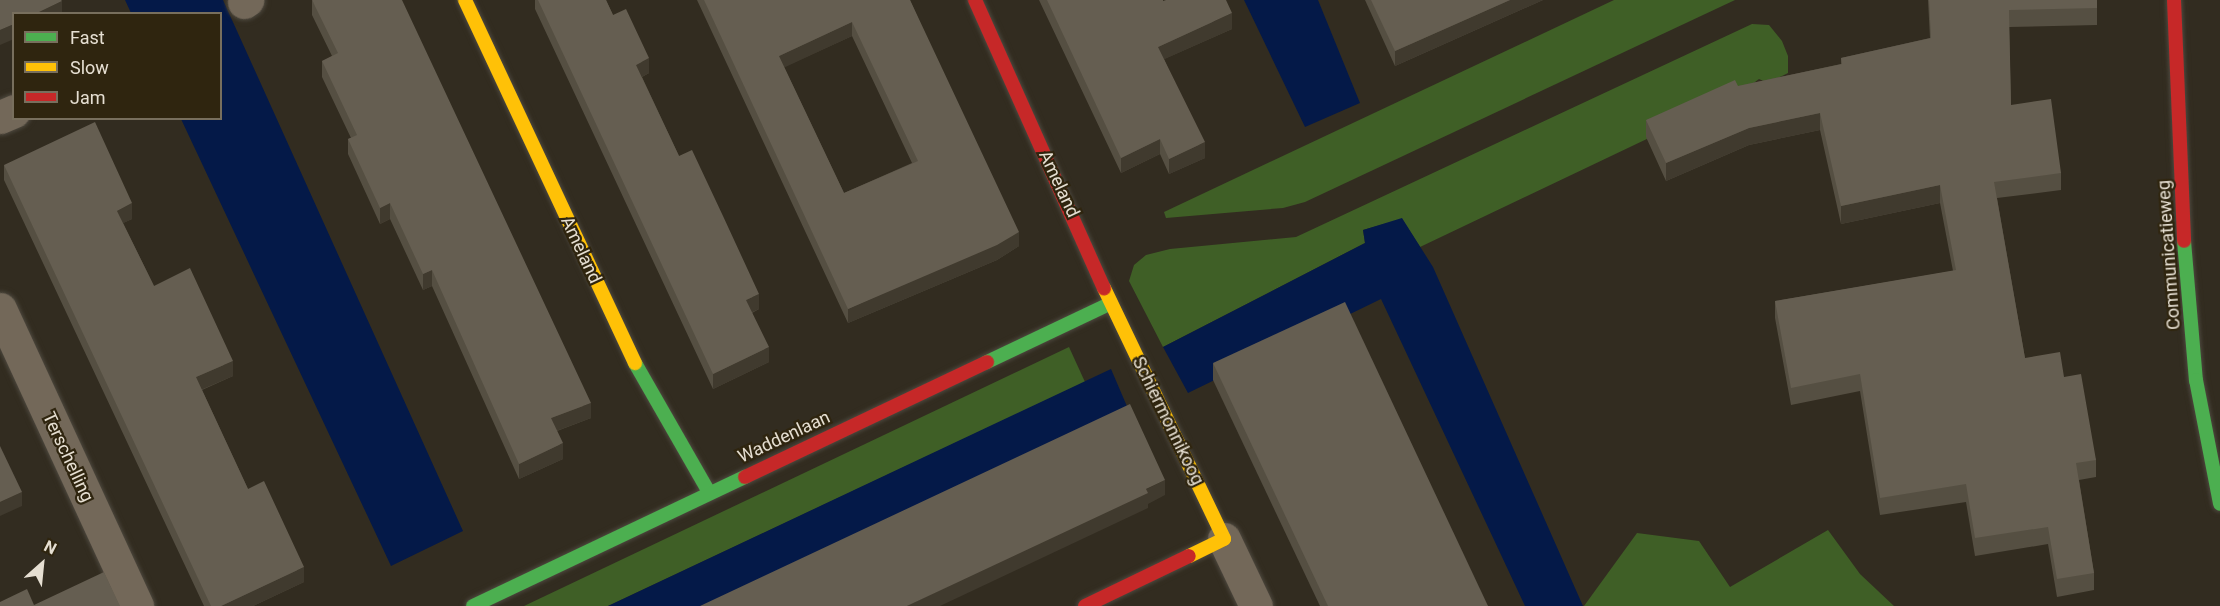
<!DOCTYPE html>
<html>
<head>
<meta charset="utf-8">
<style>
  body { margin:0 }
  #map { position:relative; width:2220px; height:606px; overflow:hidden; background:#322c20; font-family:Roboto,sans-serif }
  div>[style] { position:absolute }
  .green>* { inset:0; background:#3f5f26 }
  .water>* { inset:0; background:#041948 }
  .roads { filter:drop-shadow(0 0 2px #4d483e) drop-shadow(0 0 2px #4d483e) }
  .street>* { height:33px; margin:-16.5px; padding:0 16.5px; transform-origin:16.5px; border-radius:16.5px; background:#736859 }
  .fast>* { height:14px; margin:-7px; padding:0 7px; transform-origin:7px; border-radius:7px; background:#4caf50 }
  .slow>* { height:14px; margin:-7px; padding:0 7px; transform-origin:7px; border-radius:7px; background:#ffc107 }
  .jam>* { height:14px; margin:-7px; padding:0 7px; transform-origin:7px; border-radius:7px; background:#c62828 }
  .wall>* { inset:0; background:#554f42 }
  .shaded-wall>* { inset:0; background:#403a2e }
  .building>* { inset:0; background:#655e51 }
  span { translate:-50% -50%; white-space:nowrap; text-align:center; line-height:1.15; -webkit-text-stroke:4.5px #2f250f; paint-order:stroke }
  .street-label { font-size:18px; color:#e6dfd2 }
  .legend { position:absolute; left:12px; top:12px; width:210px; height:108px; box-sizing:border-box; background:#2f250f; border:2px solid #786f5d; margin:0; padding:8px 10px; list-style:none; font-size:18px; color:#e6dfd2 }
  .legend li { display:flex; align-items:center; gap:12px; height:30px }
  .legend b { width:30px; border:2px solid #786f5d }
  .north { position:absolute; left:12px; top:534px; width:60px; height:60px; -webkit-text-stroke:4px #2f250f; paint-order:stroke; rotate:27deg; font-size:16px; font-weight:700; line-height:24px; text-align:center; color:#e6dfd2 }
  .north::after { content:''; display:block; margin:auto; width:21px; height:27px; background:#e6dfd2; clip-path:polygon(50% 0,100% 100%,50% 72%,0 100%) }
</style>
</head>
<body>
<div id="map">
  <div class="green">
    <i style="clip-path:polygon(1614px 0,1735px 0,1305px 202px,1283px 208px,1166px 218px,1164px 212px)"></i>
    <i style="clip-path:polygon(1752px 24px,1769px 25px,1782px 41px,1788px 56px,1788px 73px,1768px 83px,1759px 79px,1735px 97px,1420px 247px,1402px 219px,1363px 230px,1365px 243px,1163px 347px,1129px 281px,1134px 265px,1146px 255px,1170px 249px,1296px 237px)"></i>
    <i style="clip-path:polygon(1069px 347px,1085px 382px,608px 606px,524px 606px)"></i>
    <i style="clip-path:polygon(1828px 530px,1860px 574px,1894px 606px,1584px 606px,1637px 533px,1699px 541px,1730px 587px)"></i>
  </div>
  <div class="water">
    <i style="clip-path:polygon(125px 0,223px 0,463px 531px,391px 566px,181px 119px,220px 118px,220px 14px,131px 13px)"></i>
    <i style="clip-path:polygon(1244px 0,1318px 0,1360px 103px,1305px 127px)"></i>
    <i style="clip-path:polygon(1402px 218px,1433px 267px,1583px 606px,1525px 606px,1381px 299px,1188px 393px,1163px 347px,1365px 243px,1363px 230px)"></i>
    <i style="clip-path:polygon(1111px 369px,1132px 418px,733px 606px,608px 606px)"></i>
  </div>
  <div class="roads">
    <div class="street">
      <i style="left:244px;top:2px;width:4px;rotate:-34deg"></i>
      <i style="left:0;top:117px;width:15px;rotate:-23deg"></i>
      <i style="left:0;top:309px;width:327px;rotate:65.2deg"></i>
      <i style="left:1224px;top:539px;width:74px;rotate:64.5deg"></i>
    </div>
    <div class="fast">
      <i style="left:2184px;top:241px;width:140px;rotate:85.1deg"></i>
      <i style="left:2196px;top:380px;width:126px;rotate:79deg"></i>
      <i style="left:987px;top:362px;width:137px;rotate:-25.4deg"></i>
      <i style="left:635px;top:363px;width:149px;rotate:60.2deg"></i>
      <i style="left:473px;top:606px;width:301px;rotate:-25.4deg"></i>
    </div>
    <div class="slow">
      <i style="left:465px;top:0;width:401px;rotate:64.9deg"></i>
      <i style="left:1104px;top:288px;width:278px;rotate:64.4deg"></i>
      <i style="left:1224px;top:539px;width:39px;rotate:154deg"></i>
    </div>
    <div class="jam">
      <i style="left:975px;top:0;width:316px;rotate:65.9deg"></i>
      <i style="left:2174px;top:0;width:241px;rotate:87.6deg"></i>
      <i style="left:745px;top:477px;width:268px;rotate:-25.4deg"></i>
      <i style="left:1085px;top:606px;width:115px;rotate:-25.7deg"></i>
    </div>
  </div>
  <div class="wall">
    <i style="clip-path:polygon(312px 0,591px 418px,557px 431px,563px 459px,519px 479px,432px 286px,423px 290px,390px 219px,380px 224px,348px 154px,348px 139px,351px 138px,322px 77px,322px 61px,332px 56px,312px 15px)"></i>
    <i style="clip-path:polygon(535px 0,606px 0,613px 15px,649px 73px,642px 77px,679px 156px,759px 309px,752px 313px,769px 362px,713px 389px,535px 9px)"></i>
    <i style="clip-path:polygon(evenodd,697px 0,910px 0,1019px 246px,997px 260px,848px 323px,697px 0,852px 36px,912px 163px,844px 193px,784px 67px,852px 36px)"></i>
    <i style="clip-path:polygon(1039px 0,1163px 0,1163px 1px,1232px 29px,1164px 59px,1205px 158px,1169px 174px,1160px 154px,1121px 173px)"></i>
    <i style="clip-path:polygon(1365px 0,1543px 0,1395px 66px)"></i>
    <i style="clip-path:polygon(1928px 0,2097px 0,2097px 25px,2009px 27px,2011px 105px,2061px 173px,2061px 190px,1997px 198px,2025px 358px,2064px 377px,2096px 460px,2096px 477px,2079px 480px,2094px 573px,2094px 590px,2057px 597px,2048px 544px,1975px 556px,1966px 502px,1880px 515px,1860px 391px,1791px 405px,1775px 318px,1775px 301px,1953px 271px,1940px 203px,1841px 224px,1820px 130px,1749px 145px,1666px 181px,1646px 137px,1646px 120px,1738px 86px,1841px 64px,1841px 58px,1930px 38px)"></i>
    <i style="clip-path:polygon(4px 165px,132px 219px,123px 223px,154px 286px,233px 376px,202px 390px,248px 489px,304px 582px,253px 606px,204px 606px,4px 180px)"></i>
    <i style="clip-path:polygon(1213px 363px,1488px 606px,1320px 606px,1213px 380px)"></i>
  </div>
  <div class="shaded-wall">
    <i style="clip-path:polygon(1510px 0,1543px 0,1395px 66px,1395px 51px)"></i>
    <i style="clip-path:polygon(62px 1px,62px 14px,35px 14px)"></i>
    <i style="clip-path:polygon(1232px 13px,1232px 29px,1158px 62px,1158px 47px)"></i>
    <i style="clip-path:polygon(852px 22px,852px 36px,779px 70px,779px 56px)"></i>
    <i style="clip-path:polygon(14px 24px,14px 39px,0 45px,0 30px)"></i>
    <i style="clip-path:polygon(649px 58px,649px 73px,636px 80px,636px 65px)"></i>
    <i style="clip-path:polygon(1820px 113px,1820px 130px,1749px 145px,1666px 181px,1666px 163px,1749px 128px)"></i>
    <i style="clip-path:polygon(1160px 139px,1160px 154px,1121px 173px,1121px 158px)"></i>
    <i style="clip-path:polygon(1205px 142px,1205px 158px,1169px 174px,1169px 159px)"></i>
    <i style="clip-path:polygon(1940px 185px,1940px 203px,1841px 224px,1841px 206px)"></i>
    <i style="clip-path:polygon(132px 203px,132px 219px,117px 226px,117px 211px)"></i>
    <i style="clip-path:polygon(390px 203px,390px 219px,380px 224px,380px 208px)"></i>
    <i style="clip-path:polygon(1019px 232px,1019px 246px,997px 260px,848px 323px,848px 309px)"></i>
    <i style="clip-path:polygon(432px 270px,432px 286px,423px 290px,423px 274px)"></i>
    <i style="clip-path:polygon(759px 294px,759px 309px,746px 315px,746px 300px)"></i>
    <i style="clip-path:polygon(769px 347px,769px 362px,713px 389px,713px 374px)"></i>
    <i style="clip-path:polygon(233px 361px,233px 376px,196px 392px,196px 377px)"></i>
    <i style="clip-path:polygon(591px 403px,591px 418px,551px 433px,551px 418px)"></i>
    <i style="clip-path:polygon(563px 443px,563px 459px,519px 479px,519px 464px)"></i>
    <i style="clip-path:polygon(1165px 480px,1165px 495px,1148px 504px,1148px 508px,940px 606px,907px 606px)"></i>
    <i style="clip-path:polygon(22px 492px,22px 506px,0 516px,0 502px)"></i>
    <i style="clip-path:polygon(304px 567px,304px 582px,253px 606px,221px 606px)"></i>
  </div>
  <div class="building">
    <i style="clip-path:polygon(0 0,61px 0,62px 1px,35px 14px,14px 14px,14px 24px,0 30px)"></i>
    <i style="clip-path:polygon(312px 0,402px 0,591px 403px,551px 418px,563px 443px,519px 464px,432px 270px,423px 274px,390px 203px,380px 208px,348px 139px,357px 135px,322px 61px,338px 53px)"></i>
    <i style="clip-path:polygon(538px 0,606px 0,613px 15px,626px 9px,649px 58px,636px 65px,679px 156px,692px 150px,723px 216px,759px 294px,746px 300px,769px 347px,713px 374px)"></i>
    <i style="clip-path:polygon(evenodd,704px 0,910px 0,1019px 232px,997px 245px,848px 309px,704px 0,852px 22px,918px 161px,844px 193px,779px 56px,852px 22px)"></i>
    <i style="clip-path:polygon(1047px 0,1163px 0,1163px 1px,1166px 0,1226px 0,1232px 13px,1158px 47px,1205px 142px,1169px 159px,1160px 139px,1121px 158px)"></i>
    <i style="clip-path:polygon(1371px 0,1510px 0,1395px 51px)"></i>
    <i style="clip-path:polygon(1929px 0,2097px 0,2097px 8px,2009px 10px,2011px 105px,2051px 99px,2061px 173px,1994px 182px,2025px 358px,2060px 352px,2064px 377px,2081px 374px,2096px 460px,2076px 463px,2094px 573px,2057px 579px,2048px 527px,1975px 538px,1966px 484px,1880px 498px,1860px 374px,1791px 388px,1775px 301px,1956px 270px,1940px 185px,1841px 206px,1820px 113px,1749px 128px,1666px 163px,1646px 120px,1735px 80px,1738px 86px,1842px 64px,1841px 58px,1931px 38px)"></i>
    <i style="clip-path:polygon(95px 122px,132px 203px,117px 211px,154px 286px,190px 268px,233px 361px,196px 377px,248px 489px,264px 481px,304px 567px,221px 606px,211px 606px,4px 165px)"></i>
    <i style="clip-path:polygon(1345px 302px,1488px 606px,1328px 606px,1213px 363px)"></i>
    <i style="clip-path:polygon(1130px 404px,1165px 480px,1146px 489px,1148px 493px,907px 606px,700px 606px)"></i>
    <i style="clip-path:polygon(0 446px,22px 492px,0 502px)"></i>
    <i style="clip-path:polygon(104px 572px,120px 606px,0 606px,0 602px,27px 589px,34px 605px)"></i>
  </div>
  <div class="street-label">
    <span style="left:1059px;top:184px;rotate:65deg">Ameland</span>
    <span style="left:581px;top:250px;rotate:65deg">Ameland</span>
    <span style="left:2169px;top:255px;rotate:-94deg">Communicatieweg</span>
    <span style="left:1168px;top:421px;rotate:64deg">Schiermonnikoog</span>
    <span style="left:784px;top:437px;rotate:-25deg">Waddenlaan</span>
    <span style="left:68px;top:457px;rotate:65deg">Terschelling</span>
  </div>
  <ul class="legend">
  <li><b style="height:8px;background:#4caf50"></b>Fast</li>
  <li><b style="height:8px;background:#ffc107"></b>Slow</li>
  <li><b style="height:8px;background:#c62828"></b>Jam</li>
  </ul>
  <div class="north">N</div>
</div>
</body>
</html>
